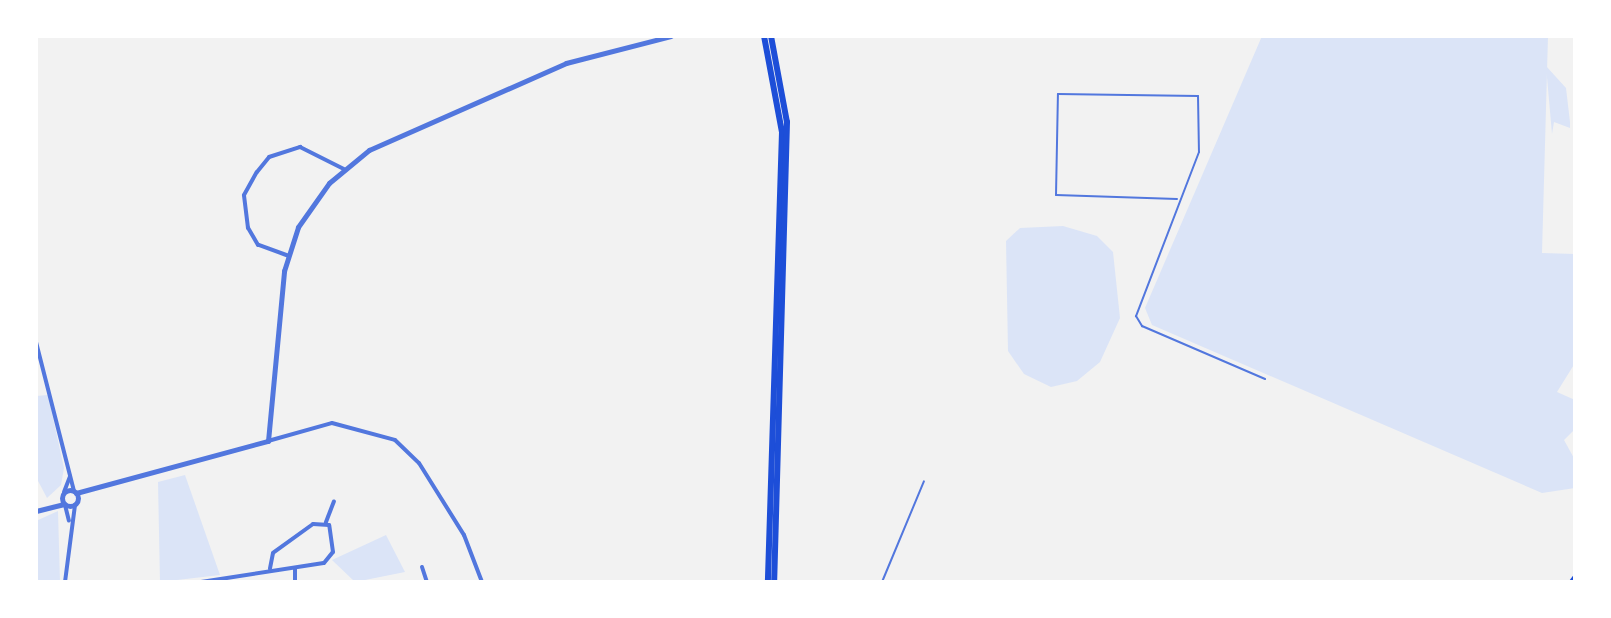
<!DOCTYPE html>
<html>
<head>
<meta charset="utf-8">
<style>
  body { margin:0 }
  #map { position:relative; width:1611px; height:618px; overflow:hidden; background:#f2f2f2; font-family:"Public Sans",sans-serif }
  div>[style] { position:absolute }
  .green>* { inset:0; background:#dbe4f7 }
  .service>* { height:2px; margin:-1px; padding:0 1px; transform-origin:1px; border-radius:1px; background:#5277de }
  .minor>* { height:4px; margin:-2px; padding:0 2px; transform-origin:2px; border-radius:2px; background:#5277de }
  .tertiary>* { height:5px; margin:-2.5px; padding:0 2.5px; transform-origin:2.5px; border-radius:2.5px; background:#5277de }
  .tertiary>.ring { margin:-2.5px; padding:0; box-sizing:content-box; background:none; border:5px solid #5277de; border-radius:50% }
  .primary>* { height:6px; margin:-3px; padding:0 3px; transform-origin:3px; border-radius:3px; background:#1d4ed8 }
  span { translate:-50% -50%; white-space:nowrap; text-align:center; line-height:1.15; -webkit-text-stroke:6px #fff; paint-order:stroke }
  .frame { position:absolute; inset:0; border:38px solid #fff; pointer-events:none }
</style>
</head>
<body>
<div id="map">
  <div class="green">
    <i style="clip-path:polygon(1262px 36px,1548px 36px,1542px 253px,1575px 254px,1575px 363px,1557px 392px,1575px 400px,1575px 429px,1564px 440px,1575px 460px,1575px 488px,1542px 493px,1152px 325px,1145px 308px)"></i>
    <i style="clip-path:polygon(1546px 66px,1566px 88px,1570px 122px,1570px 128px,1554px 122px,1552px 134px)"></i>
    <i style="clip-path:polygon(1063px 226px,1097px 236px,1113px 252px,1120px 318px,1100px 362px,1077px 381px,1051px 387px,1024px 374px,1008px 351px,1006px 241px,1020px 228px)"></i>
    <i style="clip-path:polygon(48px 395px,64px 468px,61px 485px,47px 498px,37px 479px,36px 396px)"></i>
    <i style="clip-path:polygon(185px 475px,220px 575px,160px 582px,158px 482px)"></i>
    <i style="clip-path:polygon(58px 511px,60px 582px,36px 582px,36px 521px)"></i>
    <i style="clip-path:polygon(386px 535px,405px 572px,355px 582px,332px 560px)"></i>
  </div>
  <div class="service">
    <i style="left:1177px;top:199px;width:121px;rotate:-178.1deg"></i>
    <i style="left:1056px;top:195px;width:101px;rotate:-88.9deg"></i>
    <i style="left:1058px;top:94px;width:140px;rotate:0.8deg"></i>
    <i style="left:1198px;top:96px;width:56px;rotate:89deg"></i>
    <i style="left:1199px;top:152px;width:176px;rotate:111deg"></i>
    <i style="left:1136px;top:316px;width:12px;rotate:59deg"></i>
    <i style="left:1142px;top:326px;width:134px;rotate:23.3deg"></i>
    <i style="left:882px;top:582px;width:109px;rotate:-67.4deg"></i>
  </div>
  <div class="minor">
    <i style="left:289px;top:256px;width:33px;rotate:-160deg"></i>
    <i style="left:258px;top:245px;width:20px;rotate:-120deg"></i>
    <i style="left:248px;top:228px;width:33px;rotate:-97deg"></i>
    <i style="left:244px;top:195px;width:26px;rotate:-61deg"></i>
    <i style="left:257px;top:172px;width:19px;rotate:-51deg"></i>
    <i style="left:269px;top:157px;width:33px;rotate:-18deg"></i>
    <i style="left:300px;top:147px;width:49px;rotate:26.6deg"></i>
    <i style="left:36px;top:342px;width:154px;rotate:75.7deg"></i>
    <i style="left:268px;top:441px;width:66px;rotate:-15.7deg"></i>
    <i style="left:332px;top:423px;width:65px;rotate:15.1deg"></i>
    <i style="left:395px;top:440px;width:33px;rotate:44deg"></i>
    <i style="left:419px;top:463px;width:85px;rotate:58deg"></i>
    <i style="left:464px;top:535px;width:50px;rotate:69deg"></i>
    <i style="left:64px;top:492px;width:17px;rotate:-69deg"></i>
    <i style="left:65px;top:505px;width:16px;rotate:76deg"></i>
    <i style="left:326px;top:522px;width:22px;rotate:-69deg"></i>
    <i style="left:422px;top:567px;width:16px;rotate:72deg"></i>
    <i style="left:295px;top:568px;width:14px;rotate:90deg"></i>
    <i style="left:65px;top:582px;width:78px;rotate:-82.6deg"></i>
    <i style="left:201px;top:582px;width:124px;rotate:-8.8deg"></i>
    <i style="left:324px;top:563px;width:14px;rotate:-51deg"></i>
    <i style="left:333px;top:552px;width:27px;rotate:-98deg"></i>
    <i style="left:329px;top:525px;width:16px;rotate:-176deg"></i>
    <i style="left:313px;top:524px;width:49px;rotate:144.1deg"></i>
    <i style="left:273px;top:553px;width:16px;rotate:101deg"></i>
  </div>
  <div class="tertiary">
    <i class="ring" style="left:62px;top:490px;width:11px;height:11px"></i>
    <i style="left:76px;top:493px;width:199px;rotate:-15.2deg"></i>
    <i style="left:268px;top:441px;width:171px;rotate:-84.6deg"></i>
    <i style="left:284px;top:271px;width:46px;rotate:-72.3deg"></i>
    <i style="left:298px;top:227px;width:54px;rotate:-54.8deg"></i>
    <i style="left:329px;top:183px;width:52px;rotate:-39.5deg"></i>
    <i style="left:369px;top:150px;width:215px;rotate:-23.8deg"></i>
    <i style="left:566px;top:63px;width:108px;rotate:-14.4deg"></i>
    <i style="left:36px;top:511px;width:29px;rotate:-14deg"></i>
  </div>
  <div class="primary">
    <i style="left:764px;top:36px;width:98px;rotate:79.4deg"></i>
    <i style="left:782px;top:132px;width:450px;rotate:91.8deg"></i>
    <i style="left:771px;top:36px;width:87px;rotate:79.5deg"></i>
    <i style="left:787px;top:122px;width:460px;rotate:91.6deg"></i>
    <i style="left:1572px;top:582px;width:5px;rotate:-53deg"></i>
  </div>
  <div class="frame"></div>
</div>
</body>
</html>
